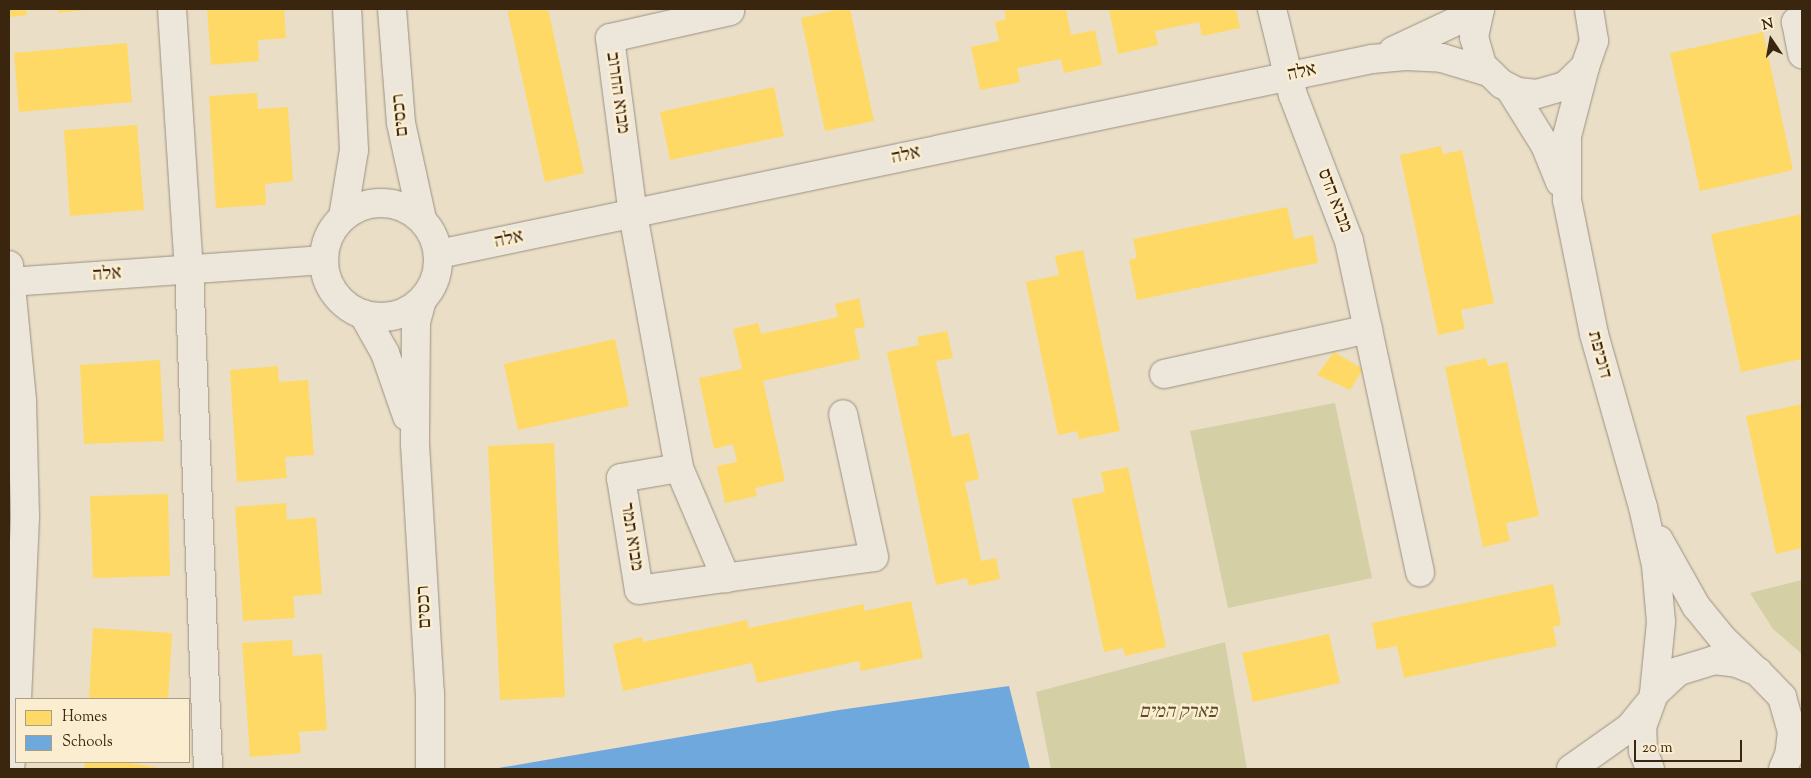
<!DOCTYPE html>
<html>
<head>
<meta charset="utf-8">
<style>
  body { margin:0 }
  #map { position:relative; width:1811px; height:778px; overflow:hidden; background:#eadec6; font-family:"Sorts Mill Goudy","Frank Ruhl Libre",serif }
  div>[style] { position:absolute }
  .green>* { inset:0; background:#d5cfa5 }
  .homes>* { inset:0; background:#ffd966 }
  .schools>* { inset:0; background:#6fa8dc }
  .roads { filter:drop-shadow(0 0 1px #9b9181) drop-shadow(0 0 1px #9b9181) }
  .minor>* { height:28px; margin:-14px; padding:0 14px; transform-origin:14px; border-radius:14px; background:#ede6da }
  .minor>.ring { margin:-14px; padding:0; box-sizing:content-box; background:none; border:28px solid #ede6da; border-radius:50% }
  span { translate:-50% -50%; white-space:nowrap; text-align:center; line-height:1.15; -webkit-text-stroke:5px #fbedd0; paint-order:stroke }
  .street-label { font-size:19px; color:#3a260e }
  .park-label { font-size:19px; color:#5c4d2d; font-style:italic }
  .frame { position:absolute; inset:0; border:10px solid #3a260e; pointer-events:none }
  .legend { position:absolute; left:15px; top:698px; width:175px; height:65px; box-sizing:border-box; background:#fbedd0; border:1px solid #ae9d82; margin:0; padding:6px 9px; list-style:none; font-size:15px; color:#3a260e }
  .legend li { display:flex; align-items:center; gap:10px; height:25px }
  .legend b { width:25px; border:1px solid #ae9d82 }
  .north { position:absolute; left:1746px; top:15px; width:50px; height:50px; -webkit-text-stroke:4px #fbedd0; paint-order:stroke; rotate:348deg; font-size:14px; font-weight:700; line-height:20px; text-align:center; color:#3a260e }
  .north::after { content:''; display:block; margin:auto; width:18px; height:22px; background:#3a260e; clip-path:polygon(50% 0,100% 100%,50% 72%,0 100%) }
  .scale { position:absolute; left:1634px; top:740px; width:108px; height:22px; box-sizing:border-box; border:2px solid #3a260e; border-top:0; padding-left:6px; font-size:15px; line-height:18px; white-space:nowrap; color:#3a260e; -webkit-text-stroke:4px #fbedd0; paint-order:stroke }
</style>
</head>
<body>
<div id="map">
  <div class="green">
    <i style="clip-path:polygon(1335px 403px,1372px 578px,1228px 608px,1190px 431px)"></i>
    <i style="clip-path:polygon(1802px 580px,1802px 654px,1773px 629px,1750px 593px)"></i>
    <i style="clip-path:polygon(1225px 642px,1247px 769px,1051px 769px,1036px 692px)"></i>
  </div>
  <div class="homes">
    <i style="clip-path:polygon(9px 9px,26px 9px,27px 15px,9px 17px)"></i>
    <i style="clip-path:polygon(58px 9px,85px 9px,85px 10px,58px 13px)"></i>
    <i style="clip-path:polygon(207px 9px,284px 9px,286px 38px,258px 40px,259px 61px,211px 65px)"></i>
    <i style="clip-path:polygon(507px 9px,548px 9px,584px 173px,545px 182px)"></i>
    <i style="clip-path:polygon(840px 9px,850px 9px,874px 121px,825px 131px,801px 18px)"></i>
    <i style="clip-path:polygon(1004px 9px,1066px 9px,1071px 35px,1095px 30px,1102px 65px,1064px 73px,1061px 59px,1017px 68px,1020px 82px,980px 90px,971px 47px,999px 41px,995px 22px,1006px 19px)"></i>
    <i style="clip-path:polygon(1236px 9px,1240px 28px,1202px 36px,1199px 22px,1155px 31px,1158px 45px,1118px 54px,1109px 10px)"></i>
    <i style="clip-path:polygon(1763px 32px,1793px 170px,1700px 191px,1670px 53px)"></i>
    <i style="clip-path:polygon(127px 43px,132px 102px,19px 112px,14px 53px)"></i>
    <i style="clip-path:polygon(774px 87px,784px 136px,670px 160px,660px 112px)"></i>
    <i style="clip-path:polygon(257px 93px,258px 109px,288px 107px,293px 181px,265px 184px,266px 205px,216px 208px,209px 96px)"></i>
    <i style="clip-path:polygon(137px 125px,144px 210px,70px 216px,64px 130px)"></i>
    <i style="clip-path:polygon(1441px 146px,1443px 154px,1462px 150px,1494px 303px,1461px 310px,1465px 329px,1438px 335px,1400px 155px)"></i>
    <i style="clip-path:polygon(1287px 207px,1294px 239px,1313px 235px,1318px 263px,1137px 300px,1129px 260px,1137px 258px,1133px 239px)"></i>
    <i style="clip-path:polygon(1802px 214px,1802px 359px,1741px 372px,1711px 234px)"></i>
    <i style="clip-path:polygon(1083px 250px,1120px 431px,1079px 439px,1077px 431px,1058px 435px,1026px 282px,1059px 275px,1055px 256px)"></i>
    <i style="clip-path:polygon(859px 298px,865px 327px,854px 329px,860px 359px,763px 381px,785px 481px,755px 488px,757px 496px,725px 503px,717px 466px,737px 462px,733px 444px,714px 449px,699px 378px,742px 369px,733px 329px,758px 323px,761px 334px,838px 317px,835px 304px)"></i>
    <i style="clip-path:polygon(947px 331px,953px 358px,936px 361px,952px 437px,969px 433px,979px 479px,965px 482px,981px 561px,996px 558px,1000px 579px,969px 586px,967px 578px,936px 585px,887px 352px,919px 345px,917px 337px)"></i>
    <i style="clip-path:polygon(615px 339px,629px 406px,518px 430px,504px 364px)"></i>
    <i style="clip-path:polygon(1334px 352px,1363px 369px,1350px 390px,1317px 375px)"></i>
    <i style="clip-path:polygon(1486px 358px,1488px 366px,1507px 362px,1539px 516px,1506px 523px,1510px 541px,1483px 547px,1445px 367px)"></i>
    <i style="clip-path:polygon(160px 360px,164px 441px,84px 444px,80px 365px)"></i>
    <i style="clip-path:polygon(278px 366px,279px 382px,308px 380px,314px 455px,285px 457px,287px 478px,237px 482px,230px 370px)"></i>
    <i style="clip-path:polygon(1802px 404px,1802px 548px,1776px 554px,1746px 416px)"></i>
    <i style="clip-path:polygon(554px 443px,565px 697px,500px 700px,488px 446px)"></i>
    <i style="clip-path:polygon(1128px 467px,1166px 647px,1125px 656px,1123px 648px,1104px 652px,1072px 499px,1105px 492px,1101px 472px)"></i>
    <i style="clip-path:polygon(168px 494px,170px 576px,93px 578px,90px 496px)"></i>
    <i style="clip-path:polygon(286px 503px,287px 520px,316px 517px,322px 594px,293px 596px,295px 618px,243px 621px,235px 507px)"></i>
    <i style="clip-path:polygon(1553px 584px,1561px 625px,1553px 627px,1557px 646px,1404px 678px,1397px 646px,1377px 650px,1372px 623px)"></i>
    <i style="clip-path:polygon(911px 601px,923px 658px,861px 671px,859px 661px,757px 683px,752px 663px,623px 691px,613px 644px,642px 637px,643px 642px,747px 620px,749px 628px,864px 604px,864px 611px)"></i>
    <i style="clip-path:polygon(93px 628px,172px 633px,168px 699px,89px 699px)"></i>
    <i style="clip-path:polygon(1329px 634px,1340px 683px,1253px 702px,1242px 653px)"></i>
    <i style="clip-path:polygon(292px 640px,293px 656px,322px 654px,327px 730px,299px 732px,301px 753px,250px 757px,242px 643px)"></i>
    <i style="clip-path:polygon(85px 762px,124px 762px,166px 769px,84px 769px)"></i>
  </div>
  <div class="schools">
    <i style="clip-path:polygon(1009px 686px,1030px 769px,493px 769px,839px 710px)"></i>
  </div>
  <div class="roads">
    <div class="minor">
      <i style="left:172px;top:9px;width:261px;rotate:86.3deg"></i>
      <i style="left:189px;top:269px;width:500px;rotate:87.82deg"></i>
      <i style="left:392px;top:9px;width:114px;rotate:85.5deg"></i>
      <i style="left:401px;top:123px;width:98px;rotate:77.7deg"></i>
      <i style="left:729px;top:9px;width:2px;rotate:63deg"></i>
      <i style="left:730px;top:11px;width:123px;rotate:167.3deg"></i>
      <i style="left:610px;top:38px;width:177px;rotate:82.6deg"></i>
      <i style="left:633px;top:214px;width:258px;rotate:79.7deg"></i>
      <i style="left:679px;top:468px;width:59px;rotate:170.2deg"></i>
      <i style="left:621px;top:478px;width:113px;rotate:80.9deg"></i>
      <i style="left:639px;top:590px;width:237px;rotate:-8deg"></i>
      <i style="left:874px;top:557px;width:146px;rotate:-102.2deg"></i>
      <i style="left:1272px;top:9px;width:89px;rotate:76.3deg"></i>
      <i style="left:1293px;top:95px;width:156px;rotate:69deg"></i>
      <i style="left:1349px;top:241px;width:339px;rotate:77.9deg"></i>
      <i style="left:1480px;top:9px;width:29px;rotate:102deg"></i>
      <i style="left:1474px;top:37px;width:29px;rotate:74deg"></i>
      <i style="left:1482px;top:65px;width:28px;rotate:44deg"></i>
      <i style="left:1502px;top:84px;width:18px;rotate:27deg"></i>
      <i style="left:1518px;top:92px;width:19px;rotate:6deg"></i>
      <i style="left:1537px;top:94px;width:29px;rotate:-16deg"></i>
      <i style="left:1565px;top:86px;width:28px;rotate:-44deg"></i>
      <i style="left:1585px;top:67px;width:28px;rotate:-71deg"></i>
      <i style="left:1594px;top:41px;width:32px;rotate:-99deg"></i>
      <i style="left:1802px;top:19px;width:7px;rotate:153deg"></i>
      <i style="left:1796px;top:22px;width:33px;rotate:79deg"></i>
      <i style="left:1393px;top:51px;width:96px;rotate:-25.2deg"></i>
      <i style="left:1585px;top:67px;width:71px;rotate:104.6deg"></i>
      <i style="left:1567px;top:136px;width:64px;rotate:90deg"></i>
      <i style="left:1567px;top:200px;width:137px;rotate:78.6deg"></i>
      <i style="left:1594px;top:334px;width:180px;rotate:74.2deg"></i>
      <i style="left:1643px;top:507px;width:59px;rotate:77.4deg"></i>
      <i style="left:1656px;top:565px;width:57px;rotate:85deg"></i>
      <i style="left:1661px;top:622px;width:72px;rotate:95.6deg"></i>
      <i style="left:1510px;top:89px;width:66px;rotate:58deg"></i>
      <i style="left:1545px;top:145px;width:40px;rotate:68deg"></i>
      <i class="ring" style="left:324px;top:203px;width:86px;height:86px"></i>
      <i style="left:343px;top:217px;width:68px;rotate:-80.7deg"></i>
      <i style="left:354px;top:150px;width:141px;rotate:-92.8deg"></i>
      <i style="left:439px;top:254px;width:953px;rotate:-11.81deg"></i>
      <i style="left:1372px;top:59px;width:34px;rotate:-5deg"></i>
      <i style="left:1406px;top:56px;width:36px;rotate:3deg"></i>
      <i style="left:1442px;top:58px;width:48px;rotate:16.9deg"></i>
      <i style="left:9px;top:265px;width:137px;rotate:84.5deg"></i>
      <i style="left:22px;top:401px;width:116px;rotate:88.5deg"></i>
      <i style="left:25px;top:517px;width:182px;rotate:92.5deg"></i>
      <i style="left:9px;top:282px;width:316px;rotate:-4deg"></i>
      <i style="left:422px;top:300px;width:23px;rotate:105deg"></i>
      <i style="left:416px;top:322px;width:122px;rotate:90.5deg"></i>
      <i style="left:415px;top:444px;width:249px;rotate:86.6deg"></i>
      <i style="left:430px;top:693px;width:76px;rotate:90deg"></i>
      <i style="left:363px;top:314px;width:45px;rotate:60.6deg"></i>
      <i style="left:385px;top:353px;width:67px;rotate:70.8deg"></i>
      <i style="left:1164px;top:374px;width:209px;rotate:-12.4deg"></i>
      <i style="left:679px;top:468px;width:120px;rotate:66.9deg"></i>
      <i style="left:1659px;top:540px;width:76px;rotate:60.7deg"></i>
      <i style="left:1696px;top:606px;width:43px;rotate:50.7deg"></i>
      <i style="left:1723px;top:639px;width:42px;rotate:44deg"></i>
      <i style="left:10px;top:769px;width:58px;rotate:-84.1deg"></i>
      <i style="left:1571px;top:769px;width:72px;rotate:-35.4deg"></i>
      <i style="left:1630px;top:727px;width:27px;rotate:-51deg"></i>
      <i style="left:1650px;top:769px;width:19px;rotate:-111deg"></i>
      <i style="left:1643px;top:751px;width:24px;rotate:-92deg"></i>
      <i style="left:1642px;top:727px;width:35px;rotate:-70deg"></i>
      <i style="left:1654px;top:694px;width:34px;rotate:-43deg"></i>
      <i style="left:1679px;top:671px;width:37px;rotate:-17deg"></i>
      <i style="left:1714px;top:660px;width:23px;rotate:7deg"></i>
      <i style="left:1737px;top:663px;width:23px;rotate:23deg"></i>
      <i style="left:1758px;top:672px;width:35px;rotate:46deg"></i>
      <i style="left:1782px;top:697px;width:36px;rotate:74deg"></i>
      <i style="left:1792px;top:732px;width:23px;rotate:97deg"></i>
      <i style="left:1789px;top:755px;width:15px;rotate:113deg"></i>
    </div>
  </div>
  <div class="street-label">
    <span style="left:1302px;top:73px;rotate:-12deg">אלה</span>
    <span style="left:617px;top:93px;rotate:82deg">מבוא החרוב</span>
    <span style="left:401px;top:115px;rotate:-96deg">רכסים</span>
    <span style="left:906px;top:156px;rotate:-12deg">אלה</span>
    <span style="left:1334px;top:201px;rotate:69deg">מבוא הדס</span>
    <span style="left:509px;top:240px;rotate:-12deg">אלה</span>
    <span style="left:107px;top:275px;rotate:-4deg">אלה</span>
    <span style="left:1599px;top:355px;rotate:75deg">דוכיפת</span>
    <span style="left:631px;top:537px;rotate:81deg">מבוא תמר</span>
    <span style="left:425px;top:607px;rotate:-93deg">רכסים</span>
  </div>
  <div class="park-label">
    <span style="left:1178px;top:713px">פארק המים</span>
  </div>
  <div class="frame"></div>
  <ul class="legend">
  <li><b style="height:14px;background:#ffd966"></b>Homes</li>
  <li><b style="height:14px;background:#6fa8dc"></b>Schools</li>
  </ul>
  <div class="north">N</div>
  <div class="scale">20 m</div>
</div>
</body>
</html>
